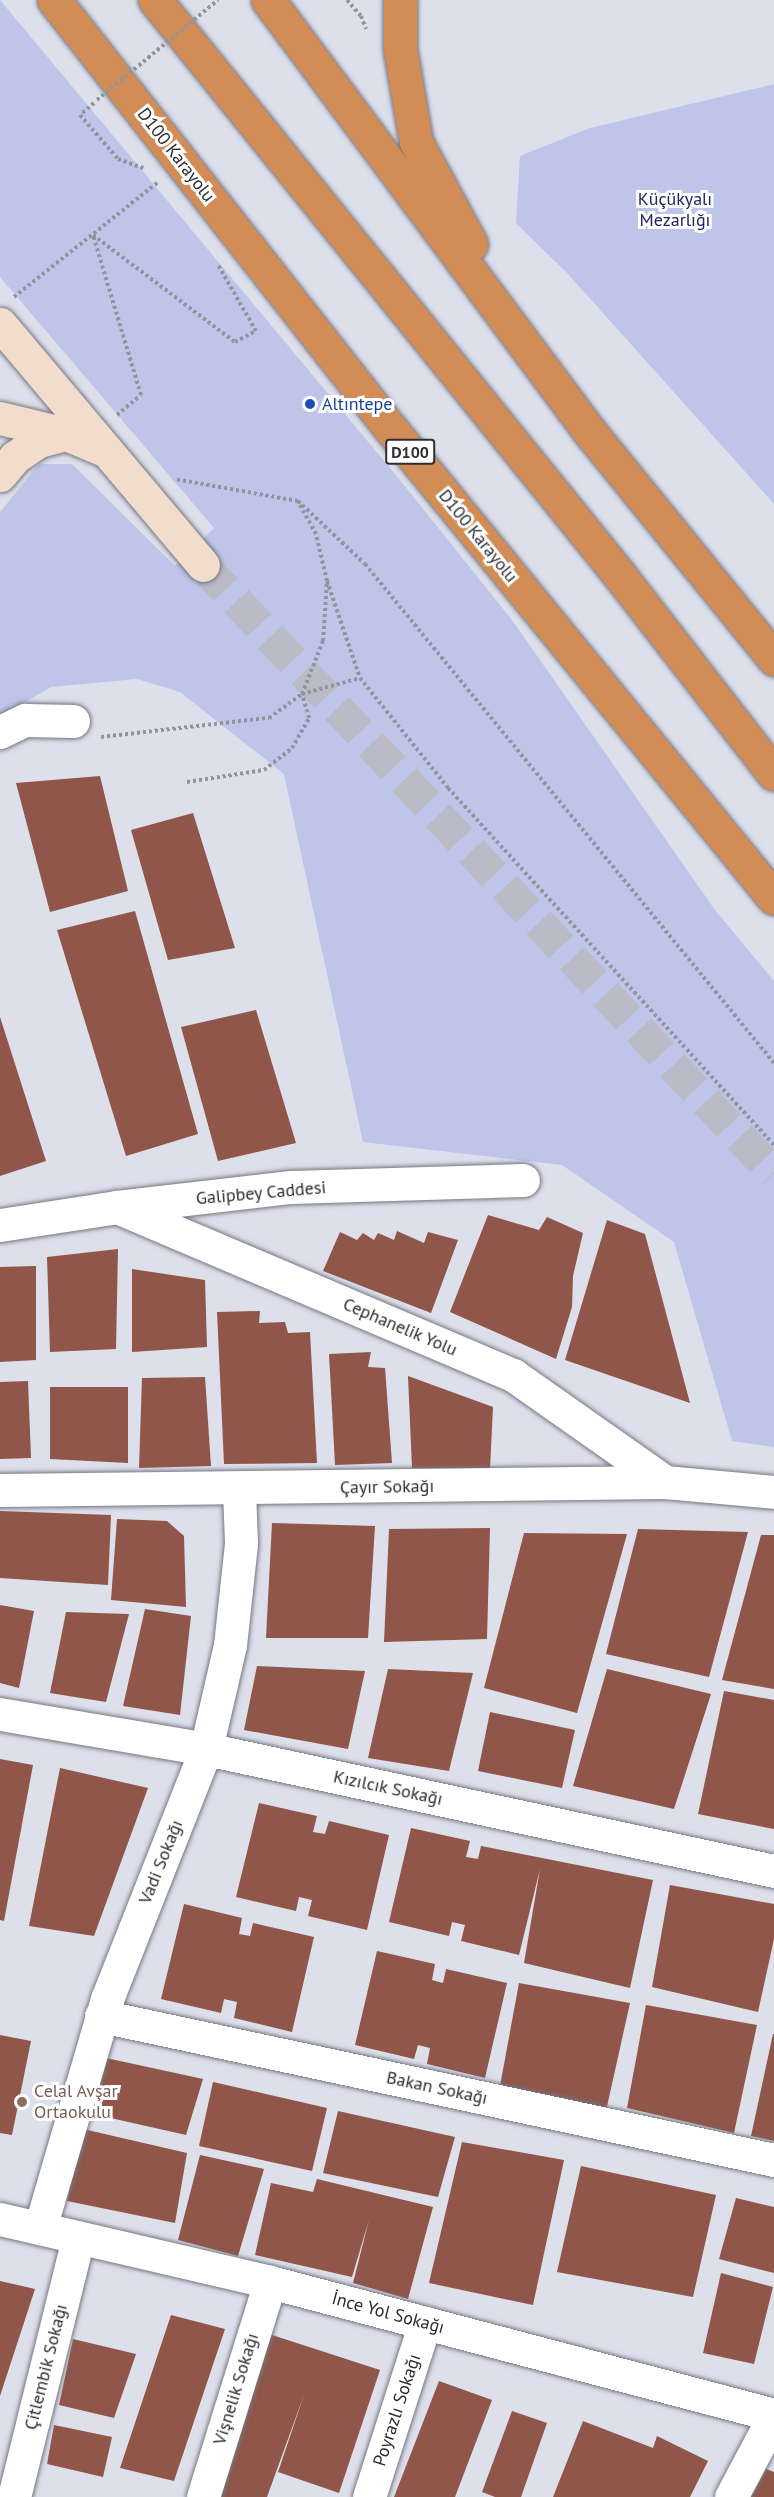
<!DOCTYPE html>
<html>
<head>
<meta charset="utf-8">
<style>
  body { margin:0 }
  #map { position:relative; width:774px; height:2497px; overflow:hidden; background:#dddfeb; font-family:"PT Sans",sans-serif }
  div>[style] { position:absolute }
  .green>* { inset:0; background:#bec5e8 }
  .building>* { inset:0; background:#8f5649 }
  .secondary-tunnel>* { height:33px; margin-top:-16.5px; transform-origin:0; background:repeating-linear-gradient(90deg,#babbc6 0 33px,transparent 0 49px) }
  .path>* { height:4px; margin-top:-2px; transform-origin:0; background:repeating-linear-gradient(90deg,#92949d 0 3px,transparent 0 6px) }
  .roads { filter:drop-shadow(0 0 2px #757782) drop-shadow(0 0 2px #757782) }
  .street>* { height:33px; margin:-16.5px; padding:0 16.5px; transform-origin:16.5px; border-radius:16.5px; background:#fff }
  .secondary>* { height:33px; margin:-16.5px; padding:0 16.5px; transform-origin:16.5px; border-radius:16.5px; background:#f2dccc }
  .highway>* { height:33px; margin:-16.5px; padding:0 16.5px; transform-origin:16.5px; border-radius:16.5px; background:#d28c56 }
  .path-bridge>* { height:4px; margin-top:-2px; transform-origin:0; background:repeating-linear-gradient(90deg,#92949d 0 3px,transparent 0 6px) }
  .dots>* { width:16px; height:16px; translate:-50% -50%; box-sizing:border-box; border:3px solid #fff; border-radius:50% }
  span { translate:-50% -50%; white-space:nowrap; text-align:center; line-height:1.15; -webkit-text-stroke:6px #fff; paint-order:stroke }
  .shield-label span { padding:2px 4px; background:#fff; border:2px solid; border-radius:4px; -webkit-text-stroke-width:0 }
  .shield-label { font-size:16px; color:#2c2d32; font-weight:700 }
  .street-label { font-size:18px; color:#2c2d32 }
  .park-label { font-size:18px; color:#222361 }
  .transit-label { font-size:18px; color:#164399 }
  .left { translate:0 -50%; text-align:left }
  .education-label { font-size:18px; color:#785e54 }
</style>
</head>
<body>
<div id="map">
  <div class="green">
    <i style="clip-path:polygon(0 0,400px 480px,512px 620px,715px 910px,774px 981px,774px 1447px,732px 1441px,674px 1242px,562px 1165px,363px 1142px,284px 774px,180px 692px,137px 679px,51px 687px,0 717px,0 512px,39px 464px,72px 464px,175px 566px,214px 528px,0 277px)"></i>
    <i style="clip-path:polygon(774px 84px,774px 504px,568px 274px,516px 223px,520px 156px,590px 128px)"></i>
  </div>
  <div class="building">
    <i style="clip-path:polygon(100px 776px,128px 891px,50px 912px,16px 783px)"></i>
    <i style="clip-path:polygon(193px 813px,235px 948px,168px 960px,131px 830px)"></i>
    <i style="clip-path:polygon(135px 911px,198px 1134px,126px 1156px,57px 930px)"></i>
    <i style="clip-path:polygon(256px 1010px,296px 1143px,218px 1161px,181px 1027px)"></i>
    <i style="clip-path:polygon(0 1017px,46px 1161px,0 1176px)"></i>
    <i style="clip-path:polygon(488px 1215px,539px 1230px,547px 1217px,583px 1233px,573px 1276px,572px 1307px,556px 1359px,450px 1312px)"></i>
    <i style="clip-path:polygon(607px 1220px,645px 1234px,690px 1403px,565px 1360px)"></i>
    <i style="clip-path:polygon(397px 1231px,424px 1243px,428px 1232px,458px 1240px,431px 1313px,323px 1271px,340px 1232px,357px 1240px,363px 1233px,374px 1240px,378px 1233px,394px 1240px)"></i>
    <i style="clip-path:polygon(118px 1249px,116px 1349px,50px 1352px,47px 1257px)"></i>
    <i style="clip-path:polygon(36px 1266px,36px 1360px,0 1362px,0 1267px)"></i>
    <i style="clip-path:polygon(132px 1269px,205px 1280px,207px 1347px,132px 1352px)"></i>
    <i style="clip-path:polygon(260px 1311px,259px 1323px,285px 1322px,288px 1333px,310px 1332px,317px 1463px,224px 1464px,217px 1312px)"></i>
    <i style="clip-path:polygon(371px 1352px,368px 1367px,385px 1368px,392px 1463px,335px 1465px,329px 1354px)"></i>
    <i style="clip-path:polygon(408px 1376px,493px 1407px,490px 1469px,412px 1468px)"></i>
    <i style="clip-path:polygon(205px 1377px,211px 1466px,139px 1468px,142px 1378px)"></i>
    <i style="clip-path:polygon(28px 1381px,31px 1458px,0 1459px,0 1382px)"></i>
    <i style="clip-path:polygon(50px 1387px,128px 1387px,128px 1463px,50px 1459px)"></i>
    <i style="clip-path:polygon(0 1511px,111px 1515px,108px 1585px,0 1578px)"></i>
    <i style="clip-path:polygon(117px 1519px,167px 1521px,184px 1536px,186px 1607px,111px 1600px)"></i>
    <i style="clip-path:polygon(272px 1523px,375px 1526px,368px 1638px,266px 1638px)"></i>
    <i style="clip-path:polygon(490px 1528px,487px 1639px,384px 1642px,389px 1529px)"></i>
    <i style="clip-path:polygon(638px 1529px,748px 1532px,709px 1677px,606px 1654px)"></i>
    <i style="clip-path:polygon(524px 1533px,627px 1534px,577px 1713px,484px 1688px)"></i>
    <i style="clip-path:polygon(761px 1535px,774px 1535px,774px 1689px,722px 1680px)"></i>
    <i style="clip-path:polygon(0 1605px,34px 1611px,19px 1688px,0 1683px)"></i>
    <i style="clip-path:polygon(145px 1609px,191px 1616px,180px 1715px,123px 1706px)"></i>
    <i style="clip-path:polygon(66px 1612px,129px 1614px,106px 1702px,50px 1693px)"></i>
    <i style="clip-path:polygon(257px 1666px,365px 1671px,348px 1749px,244px 1730px)"></i>
    <i style="clip-path:polygon(388px 1669px,473px 1673px,449px 1771px,368px 1758px)"></i>
    <i style="clip-path:polygon(607px 1669px,711px 1694px,674px 1809px,573px 1786px)"></i>
    <i style="clip-path:polygon(724px 1691px,774px 1700px,774px 1829px,698px 1814px)"></i>
    <i style="clip-path:polygon(490px 1712px,575px 1730px,562px 1788px,478px 1771px)"></i>
    <i style="clip-path:polygon(0 1759px,33px 1765px,4px 1921px,0 1920px)"></i>
    <i style="clip-path:polygon(60px 1768px,148px 1788px,94px 1936px,29px 1926px)"></i>
    <i style="clip-path:polygon(259px 1803px,317px 1816px,313px 1832px,325px 1834px,329px 1821px,389px 1835px,367px 1930px,308px 1916px,312px 1900px,299px 1897px,296px 1911px,236px 1897px)"></i>
    <i style="clip-path:polygon(411px 1828px,470px 1841px,466px 1857px,478px 1859px,481px 1846px,653px 1880px,630px 1988px,524px 1963px,540px 1869px,519px 1955px,461px 1941px,465px 1925px,452px 1922px,449px 1936px,389px 1922px)"></i>
    <i style="clip-path:polygon(670px 1885px,774px 1904px,774px 1939px,758px 2012px,652px 1987px)"></i>
    <i style="clip-path:polygon(184px 1904px,242px 1918px,239px 1934px,250px 1936px,253px 1923px,314px 1937px,292px 2032px,234px 2018px,237px 2002px,224px 1999px,221px 2013px,161px 1999px)"></i>
    <i style="clip-path:polygon(377px 1951px,435px 1964px,432px 1980px,443px 1983px,446px 1969px,507px 1983px,485px 2078px,427px 2064px,430px 2048px,418px 2045px,414px 2059px,355px 2045px)"></i>
    <i style="clip-path:polygon(519px 1983px,630px 2003px,606px 2111px,500px 2086px)"></i>
    <i style="clip-path:polygon(646px 2005px,757px 2025px,734px 2133px,627px 2108px)"></i>
    <i style="clip-path:polygon(773px 2034px,774px 2034px,774px 2141px,751px 2136px)"></i>
    <i style="clip-path:polygon(0 2035px,31px 2041px,12px 2135px,0 2133px)"></i>
    <i style="clip-path:polygon(97px 2056px,203px 2079px,186px 2135px,84px 2112px)"></i>
    <i style="clip-path:polygon(213px 2082px,327px 2108px,312px 2171px,199px 2146px)"></i>
    <i style="clip-path:polygon(338px 2111px,455px 2137px,438px 2197px,323px 2173px)"></i>
    <i style="clip-path:polygon(83px 2129px,187px 2153px,175px 2223px,67px 2201px)"></i>
    <i style="clip-path:polygon(462px 2142px,564px 2160px,533px 2305px,429px 2283px)"></i>
    <i style="clip-path:polygon(200px 2155px,264px 2169px,238px 2256px,178px 2240px)"></i>
    <i style="clip-path:polygon(581px 2166px,716px 2195px,693px 2297px,557px 2272px)"></i>
    <i style="clip-path:polygon(317px 2179px,433px 2207px,408px 2299px,353px 2283px,369px 2220px,352px 2277px,255px 2255px,271px 2183px,313px 2192px)"></i>
    <i style="clip-path:polygon(736px 2198px,774px 2207px,774px 2273px,719px 2259px)"></i>
    <i style="clip-path:polygon(721px 2273px,773px 2287px,754px 2364px,703px 2353px)"></i>
    <i style="clip-path:polygon(0 2281px,35px 2289px,0 2396px)"></i>
    <i style="clip-path:polygon(171px 2315px,225px 2329px,174px 2481px,120px 2468px)"></i>
    <i style="clip-path:polygon(269px 2334px,380px 2370px,339px 2493px,278px 2472px,305px 2392px,267px 2497px,216px 2497px)"></i>
    <i style="clip-path:polygon(73px 2339px,136px 2354px,114px 2418px,59px 2405px)"></i>
    <i style="clip-path:polygon(439px 2381px,492px 2400px,455px 2497px,394px 2497px)"></i>
    <i style="clip-path:polygon(512px 2411px,547px 2423px,521px 2497px,495px 2497px,482px 2492px)"></i>
    <i style="clip-path:polygon(583px 2421px,653px 2448px,657px 2436px,708px 2461px,690px 2497px,553px 2497px)"></i>
    <i style="clip-path:polygon(54px 2425px,112px 2437px,103px 2477px,47px 2464px)"></i>
    <i style="clip-path:polygon(766px 2469px,774px 2472px,774px 2497px,751px 2497px)"></i>
  </div>
  <div class="secondary-tunnel">
    <i style="left:203px;top:565px;width:834px;rotate:46.8deg"></i>
  </div>
  <div class="path">
    <i style="left:347px;top:0;width:21px;rotate:49deg"></i>
    <i style="left:361px;top:16px;width:14px;rotate:69deg"></i>
    <i style="left:94px;top:103px;width:18px;rotate:139deg"></i>
    <i style="left:80px;top:115px;width:58px;rotate:49.2deg"></i>
    <i style="left:118px;top:159px;width:27px;rotate:20deg"></i>
    <i style="left:14px;top:297px;width:184px;rotate:-38.6deg"></i>
    <i style="left:117px;top:415px;width:31px;rotate:-40deg"></i>
    <i style="left:141px;top:395px;width:167px;rotate:-106.7deg"></i>
    <i style="left:93px;top:235px;width:178px;rotate:37deg"></i>
    <i style="left:235px;top:342px;width:24px;rotate:-28deg"></i>
    <i style="left:256px;top:331px;width:76px;rotate:-119.9deg"></i>
    <i style="left:298px;top:501px;width:92px;rotate:43.2deg"></i>
    <i style="left:365px;top:564px;width:645px;rotate:50.66deg"></i>
    <i style="left:327px;top:581px;width:102px;rotate:71.2deg"></i>
    <i style="left:360px;top:678px;width:141px;rotate:51.3deg"></i>
    <i style="left:448px;top:788px;width:483px;rotate:47.6deg"></i>
    <i style="left:101px;top:737px;width:169px;rotate:-6.5deg"></i>
    <i style="left:269px;top:718px;width:41px;rotate:-36deg"></i>
    <i style="left:302px;top:694px;width:57px;rotate:-68.4deg"></i>
    <i style="left:323px;top:641px;width:60px;rotate:-86.2deg"></i>
    <i style="left:327px;top:581px;width:48px;rotate:-103.2deg"></i>
    <i style="left:316px;top:534px;width:38px;rotate:-119deg"></i>
    <i style="left:298px;top:501px;width:126px;rotate:-169.9deg"></i>
    <i style="left:187px;top:782px;width:78px;rotate:-8.9deg"></i>
    <i style="left:264px;top:770px;width:36px;rotate:-38deg"></i>
    <i style="left:292px;top:748px;width:34px;rotate:-60deg"></i>
    <i style="left:309px;top:718px;width:25px;rotate:-106deg"></i>
    <i style="left:302px;top:694px;width:60px;rotate:-15.4deg"></i>
  </div>
  <div class="roads">
    <div class="street">
      <i style="left:0;top:732px;width:28px;rotate:-26deg"></i>
      <i style="left:25px;top:720px;width:48px;rotate:1.2deg"></i>
      <i style="left:117px;top:1207px;width:430px;rotate:23deg"></i>
      <i style="left:513px;top:1375px;width:186px;rotate:35.1deg"></i>
      <i style="left:0;top:1225px;width:118px;rotate:-8.7deg"></i>
      <i style="left:117px;top:1207px;width:175px;rotate:-6.6deg"></i>
      <i style="left:291px;top:1187px;width:232px;rotate:-1.7deg"></i>
      <i style="left:0;top:1490px;width:665px;rotate:-0.69deg"></i>
      <i style="left:665px;top:1482px;width:109px;rotate:5.2deg"></i>
      <i style="left:0;top:1714px;width:209px;rotate:9.6deg"></i>
      <i style="left:206px;top:1749px;width:581px;rotate:12.12deg"></i>
      <i style="left:101px;top:2016px;width:688px;rotate:12.08deg"></i>
      <i style="left:0;top:2219px;width:277px;rotate:13.1deg"></i>
      <i style="left:270px;top:2282px;width:521px;rotate:14.78deg"></i>
      <i style="left:40px;top:2228px;width:239px;rotate:-73.7deg"></i>
      <i style="left:107px;top:1999px;width:269px;rotate:-68.4deg"></i>
      <i style="left:206px;top:1749px;width:107px;rotate:-77deg"></i>
      <i style="left:230px;top:1645px;width:103px;rotate:-83.8deg"></i>
      <i style="left:241px;top:1543px;width:54px;rotate:-92.1deg"></i>
      <i style="left:14px;top:2497px;width:267px;rotate:-76.1deg"></i>
      <i style="left:203px;top:2497px;width:225px;rotate:-72.7deg"></i>
      <i style="left:369px;top:2497px;width:183px;rotate:-72.2deg"></i>
      <i style="left:731px;top:2497px;width:92px;rotate:-62deg"></i>
    </div>
    <div class="secondary">
      <i style="left:0;top:324px;width:315px;rotate:49.9deg"></i>
      <i style="left:0;top:418px;width:68px;rotate:13.6deg"></i>
      <i style="left:66px;top:434px;width:41px;rotate:22.8deg"></i>
      <i style="left:0;top:475px;width:23px;rotate:-50deg"></i>
      <i style="left:15px;top:457px;width:29px;rotate:-34deg"></i>
      <i style="left:39px;top:441px;width:28px;rotate:-15deg"></i>
    </div>
    <div class="highway">
      <i style="left:54px;top:0;width:538px;rotate:51.87deg"></i>
      <i style="left:386px;top:423px;width:613px;rotate:50.76deg"></i>
      <i style="left:155px;top:0;width:742px;rotate:51.07deg"></i>
      <i style="left:621px;top:577px;width:249px;rotate:52.2deg"></i>
      <i style="left:268px;top:0;width:537px;rotate:53.32deg"></i>
      <i style="left:589px;top:431px;width:294px;rotate:50.9deg"></i>
      <i style="left:400px;top:0;width:49px;rotate:90deg"></i>
      <i style="left:400px;top:49px;width:94px;rotate:80.2deg"></i>
      <i style="left:416px;top:142px;width:116px;rotate:61.7deg"></i>
    </div>
  </div>
  <div class="path-bridge">
    <i style="left:97px;top:100px;width:157px;rotate:-39.6deg"></i>
  </div>
  <div class="dots">
    <i style="left:310px;top:404px;background:#1a4fb4"></i>
    <i style="left:22px;top:2102px;background:#8d6e63"></i>
  </div>
  <div class="shield-label">
    <span style="left:410px;top:452px">D100</span>
  </div>
  <div class="street-label">
    <span style="left:176px;top:155px;rotate:52deg">D100 Karayolu</span>
    <span style="left:478px;top:536px;rotate:51deg">D100 Karayolu</span>
    <span style="left:261px;top:1193px;rotate:-5deg">Galipbey Caddesi</span>
    <span style="left:400px;top:1327px;rotate:23deg">Cephanelik Yolu</span>
    <span style="left:387px;top:1487px;rotate:-1deg">Çayır Sokağı</span>
    <span style="left:388px;top:1788px;rotate:12deg">Kızılcık Sokağı</span>
    <span style="left:161px;top:1862px;rotate:-68deg">Vadi Sokağı</span>
    <span style="left:437px;top:2088px;rotate:12deg">Bakan Sokağı</span>
    <span style="left:388px;top:2313px;rotate:15deg">İnce Yol Sokağı</span>
    <span style="left:46px;top:2367px;rotate:-76deg">Çitlembik Sokağı</span>
    <span style="left:236px;top:2389px;rotate:-73deg">Vişnelik Sokağı</span>
    <span style="left:397px;top:2410px;rotate:-72deg">Poyrazlı Sokağı</span>
  </div>
  <div class="park-label">
    <span style="left:675px;top:210px">Küçükyalı<br>Mezarlığı</span>
  </div>
  <div class="transit-label">
    <span class="left" style="left:322px;top:404px">Altıntepe</span>
  </div>
  <div class="education-label">
    <span class="left" style="left:34px;top:2102px">Celal Avşar<br>Ortaokulu</span>
  </div>
</div>
</body>
</html>
